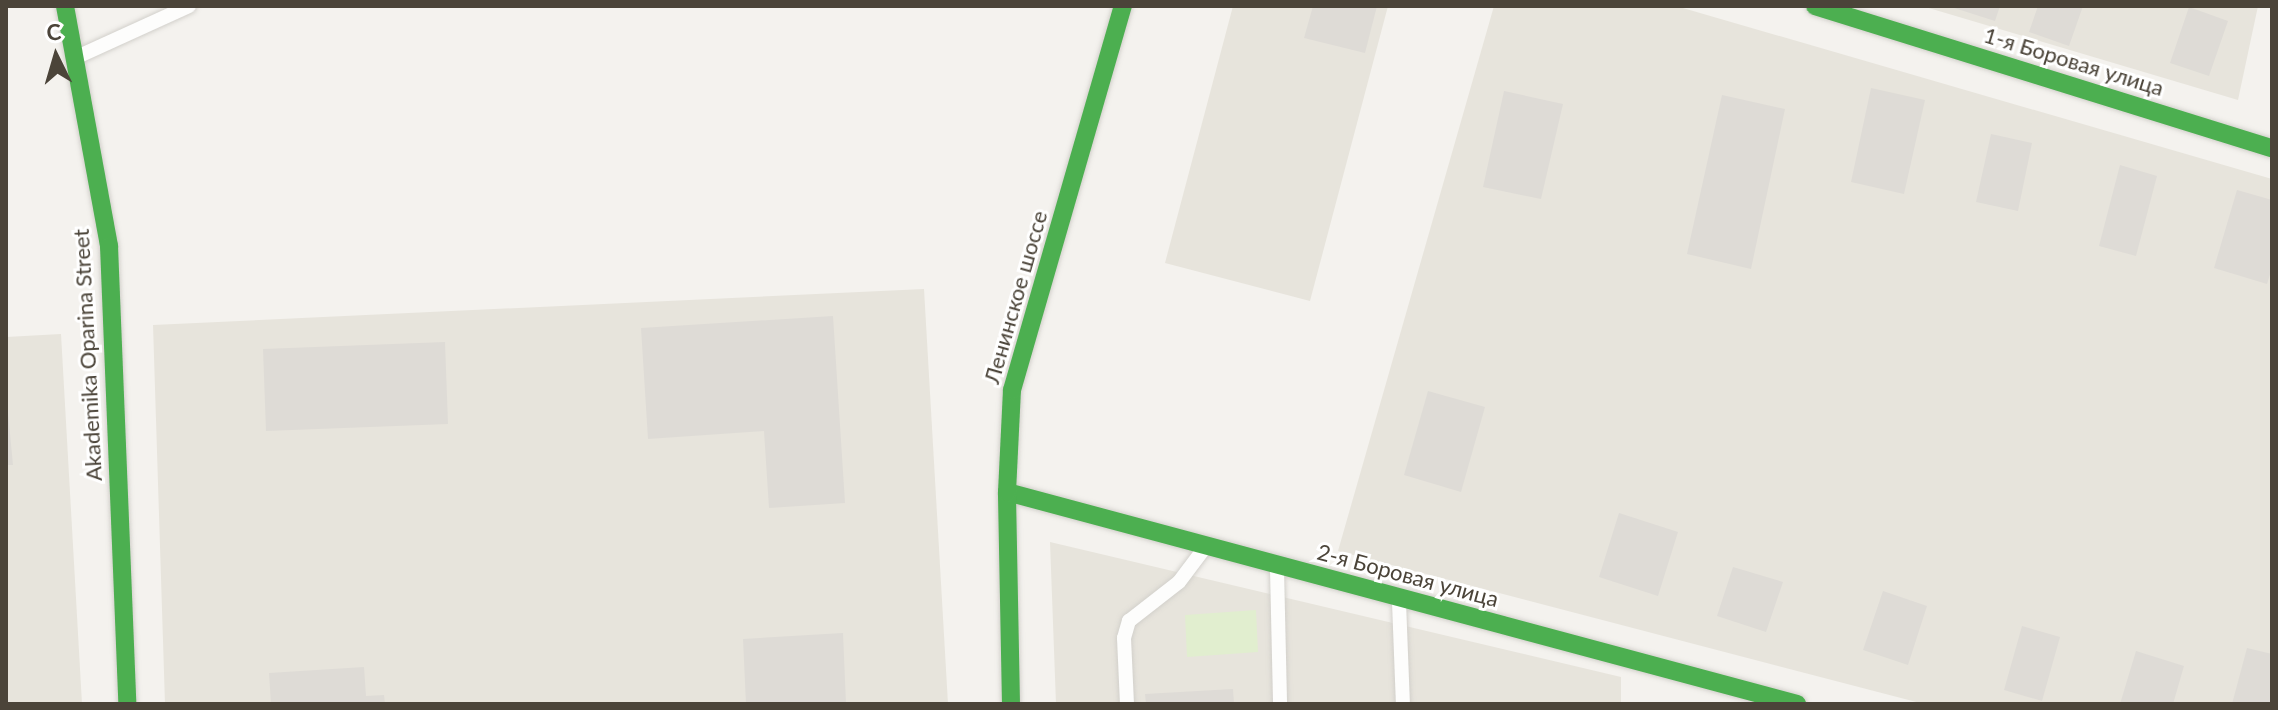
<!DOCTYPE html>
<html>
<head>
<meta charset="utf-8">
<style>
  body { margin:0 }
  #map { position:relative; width:2278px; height:710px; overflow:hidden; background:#f4f2ee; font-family:Lato,sans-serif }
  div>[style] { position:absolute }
  .residential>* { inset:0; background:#e7e4dc }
  .green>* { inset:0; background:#e1eecf }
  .building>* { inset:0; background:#dedbd6 }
  .roads { filter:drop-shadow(0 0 2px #d2d0cb) drop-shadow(0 0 2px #d2d0cb) }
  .lane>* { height:14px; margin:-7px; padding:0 7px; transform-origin:7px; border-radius:7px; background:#fdfdfc }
  .fast>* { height:18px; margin:-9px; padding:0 9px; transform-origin:9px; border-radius:9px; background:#4caf50 }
  span { translate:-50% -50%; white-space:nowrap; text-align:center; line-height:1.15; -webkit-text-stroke:6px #fff; paint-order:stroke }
  .street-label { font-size:22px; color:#4b4439 }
  .frame { position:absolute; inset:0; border:8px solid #4b4439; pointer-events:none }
  .north { position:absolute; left:16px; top:16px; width:80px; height:80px; -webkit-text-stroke:6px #fff; paint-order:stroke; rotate:355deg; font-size:22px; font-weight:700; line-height:32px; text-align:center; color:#4b4439 }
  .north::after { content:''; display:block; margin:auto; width:28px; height:36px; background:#4b4439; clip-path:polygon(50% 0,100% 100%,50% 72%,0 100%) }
</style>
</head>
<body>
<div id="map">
  <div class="residential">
    <i style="clip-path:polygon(1233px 6px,1388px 6px,1310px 301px,1165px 263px)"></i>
    <i style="clip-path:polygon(1494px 6px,1676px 6px,2272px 179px,2272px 704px,1924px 704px,1338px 551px)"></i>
    <i style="clip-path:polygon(1922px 6px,2258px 6px,2238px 100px)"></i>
    <i style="clip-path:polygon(924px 289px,948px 704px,165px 704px,153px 325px)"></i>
    <i style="clip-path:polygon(61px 334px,82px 704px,6px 704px,6px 337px)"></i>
    <i style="clip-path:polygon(1050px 542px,1621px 677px,1621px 704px,1056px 704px)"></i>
  </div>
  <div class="green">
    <i style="clip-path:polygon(1256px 610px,1258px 652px,1187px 657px,1185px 615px)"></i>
  </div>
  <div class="building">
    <i style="clip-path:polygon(1313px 6px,1377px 6px,1365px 53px,1304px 38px)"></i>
    <i style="clip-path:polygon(1948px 6px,2000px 6px,1995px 21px)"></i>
    <i style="clip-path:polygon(2038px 6px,2083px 6px,2069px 46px,2029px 32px)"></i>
    <i style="clip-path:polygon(2189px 7px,2228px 21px,2209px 76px,2170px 63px)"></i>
    <i style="clip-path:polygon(1871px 88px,1925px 100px,1904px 194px,1851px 182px)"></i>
    <i style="clip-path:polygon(1504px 91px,1563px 104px,1541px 199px,1483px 187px)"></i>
    <i style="clip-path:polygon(1722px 95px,1785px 109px,1751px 269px,1687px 254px)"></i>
    <i style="clip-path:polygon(1991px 134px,2032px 143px,2018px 211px,1976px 202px)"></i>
    <i style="clip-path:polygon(2120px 165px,2157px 176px,2136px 256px,2099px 246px)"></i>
    <i style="clip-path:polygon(2237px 190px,2272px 200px,2272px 268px,2267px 284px,2214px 268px)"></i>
    <i style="clip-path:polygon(833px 316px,845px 503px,769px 508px,764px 431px,648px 439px,641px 328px)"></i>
    <i style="clip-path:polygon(445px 342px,448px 424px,266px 431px,263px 349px)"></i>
    <i style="clip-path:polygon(1428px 391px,1485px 407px,1461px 492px,1404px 475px)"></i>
    <i style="clip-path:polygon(6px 392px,13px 465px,6px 465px)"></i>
    <i style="clip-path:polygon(1619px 513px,1678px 532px,1658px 596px,1599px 577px)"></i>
    <i style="clip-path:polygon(1733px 567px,1783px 582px,1766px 632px,1717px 616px)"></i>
    <i style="clip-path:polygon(1883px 591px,1927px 606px,1908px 665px,1863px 650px)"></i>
    <i style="clip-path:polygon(2022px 626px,2060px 637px,2042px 701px,2004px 690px)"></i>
    <i style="clip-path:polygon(843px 633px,846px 704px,746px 704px,743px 639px)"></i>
    <i style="clip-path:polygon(2247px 648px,2272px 654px,2272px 704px,2232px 704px)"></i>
    <i style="clip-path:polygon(2136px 651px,2184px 666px,2173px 704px,2120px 704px)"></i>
    <i style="clip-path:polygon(364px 667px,366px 696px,384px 695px,385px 704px,271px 704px,269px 673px)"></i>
    <i style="clip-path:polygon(1233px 689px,1234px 704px,1146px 704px,1145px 694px)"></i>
  </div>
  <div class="roads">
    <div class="lane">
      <i style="left:77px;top:57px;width:123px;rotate:-24.5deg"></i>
      <i style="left:1277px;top:569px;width:135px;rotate:88.7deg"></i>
      <i style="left:1399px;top:602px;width:102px;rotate:87.8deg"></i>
      <i style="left:1127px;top:704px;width:66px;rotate:-92.6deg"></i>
      <i style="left:1124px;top:638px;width:18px;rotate:-74deg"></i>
      <i style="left:1129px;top:621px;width:63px;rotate:-38deg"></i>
      <i style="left:1179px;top:582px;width:40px;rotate:-53deg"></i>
    </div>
    <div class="fast">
      <i style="left:65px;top:6px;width:244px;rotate:79.6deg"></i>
      <i style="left:109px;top:246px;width:458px;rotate:87.7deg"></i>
      <i style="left:1815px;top:6px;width:479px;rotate:17.3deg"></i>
      <i style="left:1007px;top:492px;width:818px;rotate:15.02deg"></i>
      <i style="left:1011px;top:704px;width:212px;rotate:-91.1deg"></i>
      <i style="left:1007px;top:492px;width:102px;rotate:-87.2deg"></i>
      <i style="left:1012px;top:390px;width:400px;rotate:-73.9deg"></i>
    </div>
  </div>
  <div class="street-label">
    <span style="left:2074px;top:61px;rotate:17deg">1-я Боровая улица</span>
    <span style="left:1015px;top:297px;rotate:-74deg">Ленинское шоссе</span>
    <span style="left:87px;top:355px;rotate:-93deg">Akademika Oparina Street</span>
    <span style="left:1408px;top:575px;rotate:15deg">2-я Боровая улица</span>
  </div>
  <div class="frame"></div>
  <div class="north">С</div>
</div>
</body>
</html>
